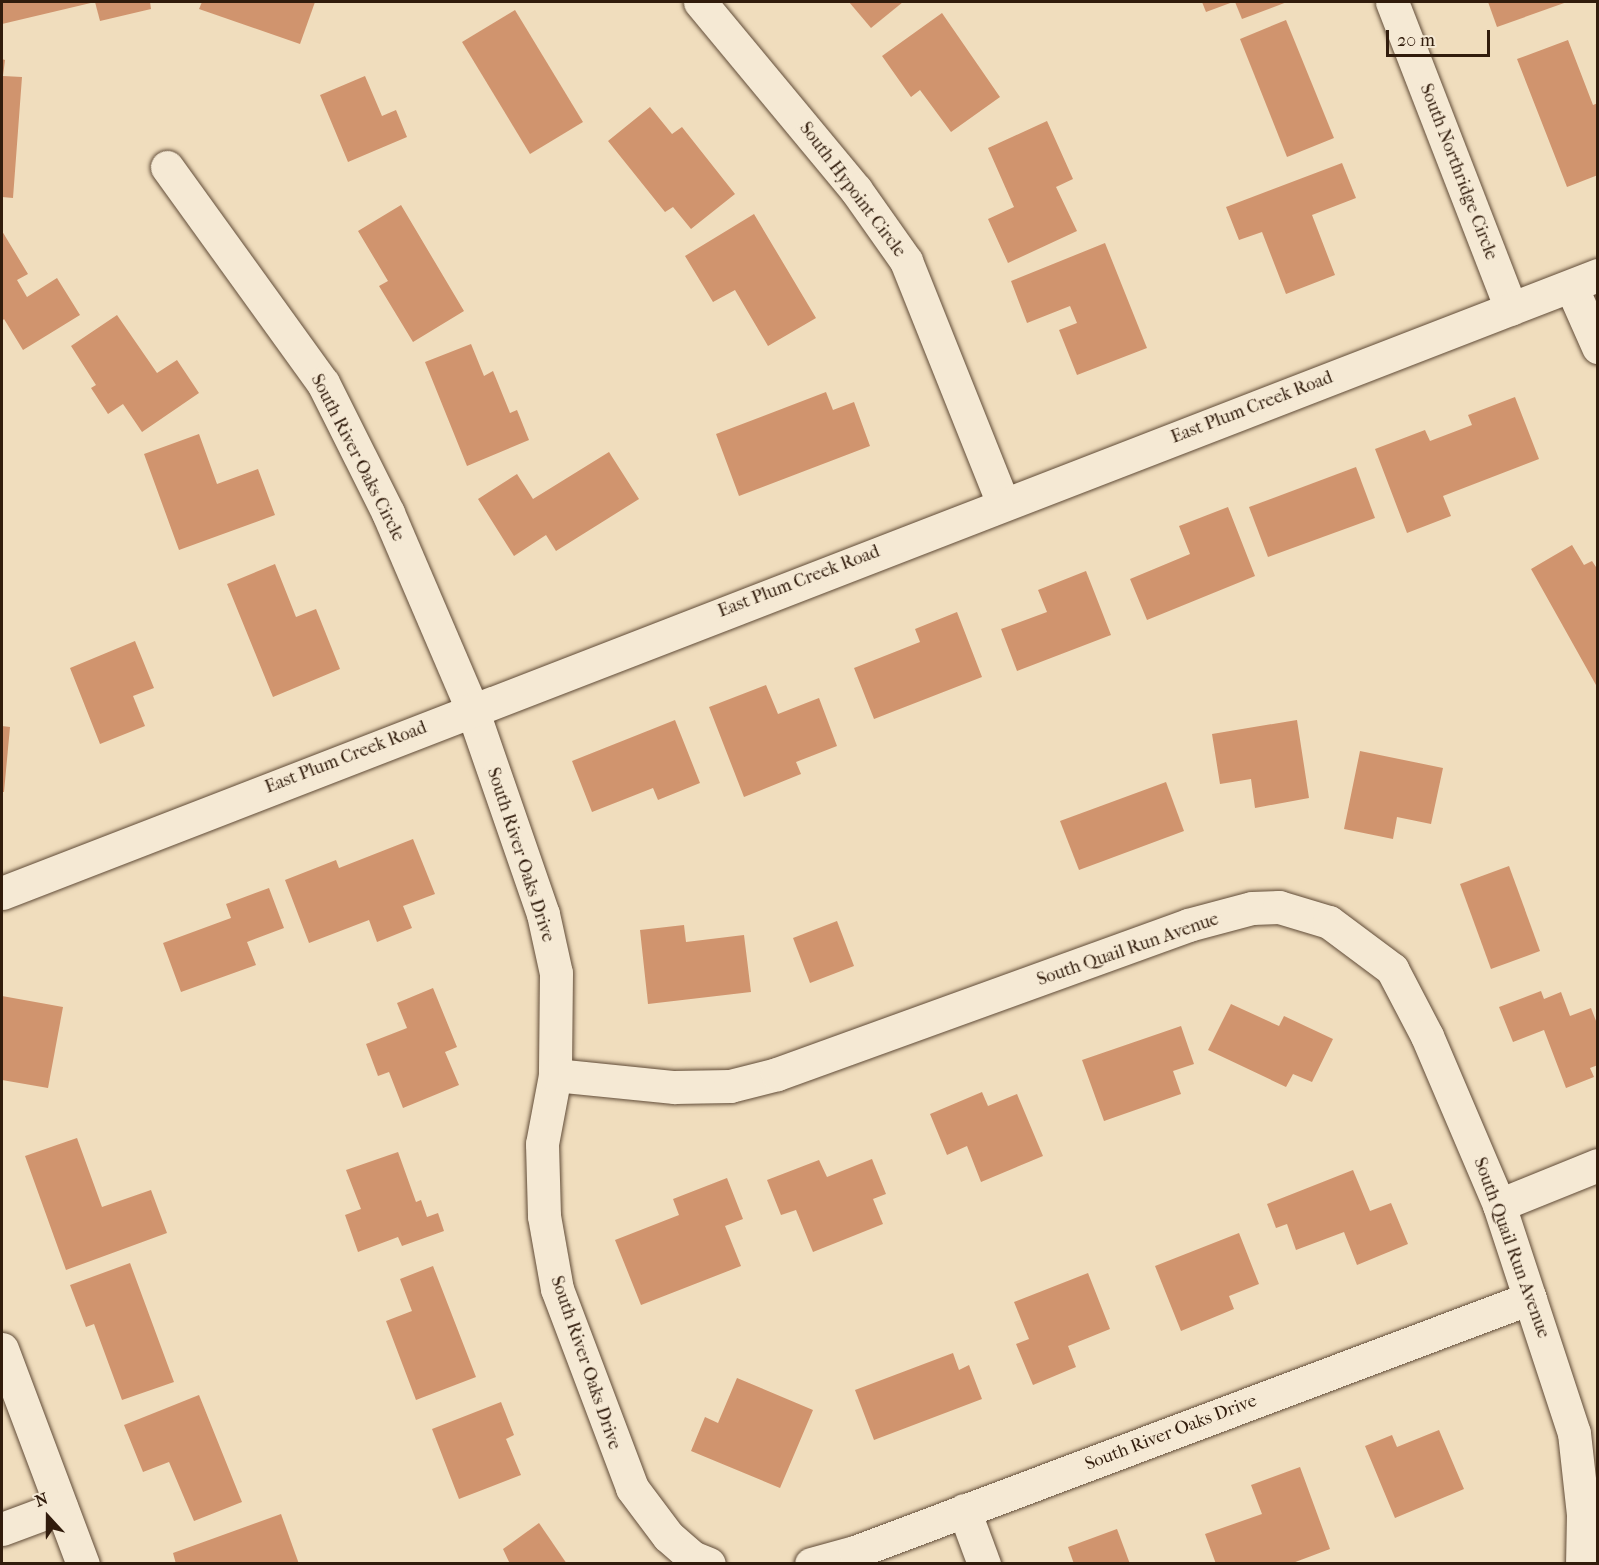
<!DOCTYPE html>
<html>
<head>
<meta charset="utf-8">
<style>
  body { margin:0 }
  #map { position:relative; width:1599px; height:1565px; overflow:hidden; background:#f0ddbd; font-family:"IM FELL French Canon",serif }
  div>[style] { position:absolute }
  .building>* { inset:0; background:#d0946e }
  .roads { filter:drop-shadow(0 0 2px #614c38) drop-shadow(0 0 2px #614c38) }
  .minor>* { height:33px; margin:-16.5px; padding:0 16.5px; transform-origin:16.5px; border-radius:16.5px; background:#f5e9d4 }
  span { translate:-50% -50%; white-space:nowrap; text-align:center; line-height:1.15; -webkit-text-stroke:6px #f5e9d4; paint-order:stroke }
  .street-label { font-size:18px; color:#311c0c }
  .frame { position:absolute; inset:0; border:3px solid #311c0c; pointer-events:none }
  .north { position:absolute; left:18px; top:1487px; width:60px; height:60px; -webkit-text-stroke:4px #f5e9d4; paint-order:stroke; rotate:339deg; font-size:16px; font-weight:700; line-height:24px; text-align:center; color:#311c0c }
  .north::after { content:''; display:block; margin:auto; width:21px; height:27px; background:#311c0c; clip-path:polygon(50% 0,100% 100%,50% 72%,0 100%) }
  .scale { position:absolute; left:1386px; top:30px; width:104px; height:27px; box-sizing:border-box; border:3px solid #311c0c; border-top:0; padding-left:8px; font-size:18px; line-height:21px; white-space:nowrap; color:#311c0c; -webkit-text-stroke:4px #f5e9d4; paint-order:stroke }
</style>
</head>
<body>
<div id="map">
  <div class="building">
    <i style="clip-path:polygon(2px 2px,95px 2px,2px 24px)"></i>
    <i style="clip-path:polygon(95px 2px,150px 2px,151px 9px,100px 21px)"></i>
    <i style="clip-path:polygon(202px 2px,315px 2px,300px 44px,199px 9px)"></i>
    <i style="clip-path:polygon(849px 2px,903px 2px,871px 28px)"></i>
    <i style="clip-path:polygon(1202px 2px,1233px 2px,1206px 12px)"></i>
    <i style="clip-path:polygon(1235px 2px,1287px 2px,1242px 19px)"></i>
    <i style="clip-path:polygon(1488px 2px,1567px 2px,1497px 27px)"></i>
    <i style="clip-path:polygon(515px 10px,583px 122px,530px 154px,462px 42px)"></i>
    <i style="clip-path:polygon(942px 13px,1000px 97px,951px 132px,920px 90px,911px 97px,882px 56px)"></i>
    <i style="clip-path:polygon(1286px 20px,1334px 138px,1287px 157px,1240px 39px)"></i>
    <i style="clip-path:polygon(1568px 40px,1593px 105px,1598px 103px,1598px 175px,1567px 187px,1517px 59px)"></i>
    <i style="clip-path:polygon(2px 59px,5px 60px,3px 76px,22px 77px,13px 198px,2px 197px)"></i>
    <i style="clip-path:polygon(365px 76px,382px 116px,396px 110px,407px 137px,348px 162px,320px 95px)"></i>
    <i style="clip-path:polygon(650px 107px,672px 134px,682px 127px,735px 194px,691px 229px,673px 207px,665px 212px,608px 141px)"></i>
    <i style="clip-path:polygon(1047px 121px,1073px 179px,1056px 187px,1077px 231px,1008px 263px,988px 219px,1014px 207px,988px 148px)"></i>
    <i style="clip-path:polygon(1342px 163px,1356px 198px,1312px 215px,1335px 275px,1286px 294px,1262px 232px,1239px 240px,1226px 207px)"></i>
    <i style="clip-path:polygon(401px 205px,464px 311px,413px 342px,379px 286px,388px 281px,358px 231px)"></i>
    <i style="clip-path:polygon(754px 214px,816px 318px,768px 346px,735px 290px,713px 302px,685px 256px)"></i>
    <i style="clip-path:polygon(2px 231px,28px 274px,17px 280px,27px 297px,57px 278px,80px 315px,23px 350px,4px 319px,2px 321px)"></i>
    <i style="clip-path:polygon(1105px 243px,1147px 348px,1077px 375px,1059px 330px,1077px 323px,1070px 306px,1027px 323px,1011px 281px)"></i>
    <i style="clip-path:polygon(117px 315px,157px 373px,177px 360px,199px 393px,142px 432px,123px 404px,108px 414px,91px 388px,96px 385px,71px 346px)"></i>
    <i style="clip-path:polygon(471px 344px,484px 376px,493px 371px,510px 413px,517px 410px,529px 440px,467px 466px,425px 362px)"></i>
    <i style="clip-path:polygon(826px 392px,833px 410px,854px 402px,870px 446px,739px 496px,716px 434px)"></i>
    <i style="clip-path:polygon(1515px 397px,1539px 459px,1443px 496px,1451px 516px,1407px 533px,1375px 449px,1425px 430px,1430px 441px,1472px 425px,1468px 415px)"></i>
    <i style="clip-path:polygon(199px 434px,217px 484px,258px 469px,275px 515px,179px 550px,144px 454px)"></i>
    <i style="clip-path:polygon(609px 452px,639px 499px,556px 551px,546px 535px,514px 556px,478px 499px,517px 474px,533px 499px)"></i>
    <i style="clip-path:polygon(1356px 467px,1375px 518px,1268px 557px,1249px 507px)"></i>
    <i style="clip-path:polygon(1228px 507px,1255px 576px,1147px 620px,1130px 579px,1190px 554px,1179px 526px)"></i>
    <i style="clip-path:polygon(1572px 545px,1584px 565px,1592px 561px,1598px 570px,1596px 685px,1531px 569px)"></i>
    <i style="clip-path:polygon(275px 564px,296px 617px,316px 609px,340px 669px,273px 697px,227px 584px)"></i>
    <i style="clip-path:polygon(1086px 571px,1111px 635px,1017px 671px,1001px 629px,1047px 612px,1038px 590px)"></i>
    <i style="clip-path:polygon(957px 612px,982px 677px,874px 719px,854px 668px,920px 642px,915px 629px)"></i>
    <i style="clip-path:polygon(135px 641px,154px 688px,133px 696px,145px 726px,100px 744px,70px 668px)"></i>
    <i style="clip-path:polygon(766px 685px,778px 714px,819px 698px,837px 746px,796px 762px,801px 774px,744px 797px,709px 707px)"></i>
    <i style="clip-path:polygon(675px 720px,700px 783px,658px 800px,653px 788px,592px 812px,572px 761px)"></i>
    <i style="clip-path:polygon(1297px 720px,1309px 798px,1255px 808px,1251px 779px,1220px 784px,1212px 734px)"></i>
    <i style="clip-path:polygon(2px 726px,10px 727px,4px 792px,2px 792px)"></i>
    <i style="clip-path:polygon(1360px 751px,1443px 768px,1431px 824px,1397px 817px,1393px 839px,1344px 829px)"></i>
    <i style="clip-path:polygon(1166px 782px,1184px 831px,1079px 870px,1060px 821px)"></i>
    <i style="clip-path:polygon(413px 839px,435px 894px,403px 906px,412px 928px,377px 942px,369px 920px,309px 943px,285px 880px,336px 860px,339px 868px)"></i>
    <i style="clip-path:polygon(1509px 866px,1540px 951px,1491px 969px,1460px 884px)"></i>
    <i style="clip-path:polygon(269px 888px,284px 928px,247px 942px,256px 965px,181px 992px,163px 943px,231px 918px,226px 904px)"></i>
    <i style="clip-path:polygon(837px 921px,854px 966px,810px 983px,793px 938px)"></i>
    <i style="clip-path:polygon(684px 925px,686px 942px,744px 935px,751px 992px,648px 1004px,640px 930px)"></i>
    <i style="clip-path:polygon(433px 988px,457px 1047px,445px 1052px,459px 1085px,403px 1108px,389px 1072px,378px 1076px,366px 1044px,407px 1028px,397px 1003px)"></i>
    <i style="clip-path:polygon(1541px 991px,1544px 999px,1561px 992px,1570px 1016px,1591px 1008px,1598px 1026px,1598px 1065px,1590px 1068px,1594px 1077px,1566px 1088px,1544px 1030px,1513px 1042px,1499px 1007px)"></i>
    <i style="clip-path:polygon(2px 996px,63px 1007px,48px 1088px,2px 1080px)"></i>
    <i style="clip-path:polygon(1231px 1004px,1279px 1026px,1284px 1016px,1333px 1039px,1312px 1082px,1293px 1074px,1286px 1087px,1208px 1050px)"></i>
    <i style="clip-path:polygon(1181px 1026px,1194px 1064px,1173px 1071px,1181px 1094px,1104px 1121px,1082px 1060px)"></i>
    <i style="clip-path:polygon(982px 1092px,988px 1106px,1017px 1094px,1043px 1156px,981px 1182px,967px 1146px,947px 1155px,930px 1114px)"></i>
    <i style="clip-path:polygon(77px 1138px,102px 1207px,151px 1190px,167px 1233px,66px 1270px,25px 1156px)"></i>
    <i style="clip-path:polygon(398px 1152px,416px 1202px,421px 1200px,427px 1217px,438px 1213px,444px 1231px,402px 1246px,398px 1237px,358px 1252px,345px 1215px,361px 1209px,346px 1170px)"></i>
    <i style="clip-path:polygon(872px 1159px,886px 1194px,873px 1199px,883px 1224px,813px 1252px,796px 1210px,781px 1215px,767px 1180px,819px 1160px,827px 1177px)"></i>
    <i style="clip-path:polygon(1353px 1170px,1370px 1211px,1391px 1203px,1408px 1244px,1357px 1265px,1344px 1232px,1296px 1250px,1287px 1224px,1276px 1228px,1267px 1204px)"></i>
    <i style="clip-path:polygon(727px 1178px,743px 1219px,725px 1226px,741px 1266px,641px 1305px,615px 1240px,679px 1215px,673px 1199px)"></i>
    <i style="clip-path:polygon(1239px 1233px,1259px 1284px,1229px 1296px,1234px 1309px,1181px 1331px,1155px 1266px)"></i>
    <i style="clip-path:polygon(130px 1263px,174px 1382px,122px 1400px,94px 1324px,86px 1327px,70px 1285px)"></i>
    <i style="clip-path:polygon(433px 1266px,476px 1377px,416px 1400px,386px 1321px,412px 1311px,400px 1279px)"></i>
    <i style="clip-path:polygon(1088px 1273px,1110px 1329px,1068px 1346px,1076px 1367px,1033px 1385px,1016px 1344px,1029px 1339px,1014px 1302px)"></i>
    <i style="clip-path:polygon(953px 1353px,959px 1370px,969px 1365px,982px 1399px,874px 1440px,855px 1390px)"></i>
    <i style="clip-path:polygon(737px 1378px,813px 1410px,780px 1488px,691px 1451px,705px 1417px,718px 1423px)"></i>
    <i style="clip-path:polygon(199px 1395px,242px 1502px,194px 1521px,169px 1462px,143px 1472px,124px 1425px)"></i>
    <i style="clip-path:polygon(501px 1402px,514px 1435px,506px 1439px,521px 1475px,459px 1499px,432px 1429px)"></i>
    <i style="clip-path:polygon(1439px 1430px,1464px 1489px,1395px 1518px,1365px 1446px,1392px 1435px,1397px 1447px)"></i>
    <i style="clip-path:polygon(1300px 1467px,1330px 1549px,1290px 1564px,1216px 1564px,1205px 1534px,1262px 1514px,1251px 1485px)"></i>
    <i style="clip-path:polygon(281px 1514px,299px 1564px,176px 1564px,173px 1553px)"></i>
    <i style="clip-path:polygon(539px 1523px,567px 1564px,510px 1564px,503px 1549px)"></i>
    <i style="clip-path:polygon(1117px 1529px,1130px 1564px,1074px 1564px,1068px 1547px)"></i>
  </div>
  <div class="roads">
    <div class="minor">
      <i style="left:700px;top:2px;width:244px;rotate:50.3deg"></i>
      <i style="left:856px;top:190px;width:87px;rotate:54.8deg"></i>
      <i style="left:906px;top:261px;width:261px;rotate:68.2deg"></i>
      <i style="left:1392px;top:2px;width:329px;rotate:68.8deg"></i>
      <i style="left:167px;top:167px;width:266px;rotate:54.2deg"></i>
      <i style="left:323px;top:383px;width:145px;rotate:63.4deg"></i>
      <i style="left:388px;top:513px;width:213px;rotate:66.8deg"></i>
      <i style="left:472px;top:709px;width:217px;rotate:70.9deg"></i>
      <i style="left:543px;top:914px;width:60px;rotate:77.6deg"></i>
      <i style="left:556px;top:973px;width:102px;rotate:90.6deg"></i>
      <i style="left:555px;top:1075px;width:70px;rotate:100.7deg"></i>
      <i style="left:542px;top:1144px;width:72px;rotate:88.4deg"></i>
      <i style="left:544px;top:1216px;width:74px;rotate:79.9deg"></i>
      <i style="left:557px;top:1289px;width:213px;rotate:69.3deg"></i>
      <i style="left:632px;top:1488px;width:60px;rotate:53.1deg"></i>
      <i style="left:668px;top:1536px;width:32px;rotate:41deg"></i>
      <i style="left:692px;top:1557px;width:18px;rotate:22deg"></i>
      <i style="left:1571px;top:286px;width:67px;rotate:66.1deg"></i>
      <i style="left:2px;top:893px;width:1711px;rotate:-21.17deg"></i>
      <i style="left:555px;top:1075px;width:120px;rotate:5.8deg"></i>
      <i style="left:674px;top:1087px;width:56px;rotate:-1deg"></i>
      <i style="left:730px;top:1086px;width:49px;rotate:-14.3deg"></i>
      <i style="left:777px;top:1074px;width:437px;rotate:-19.9deg"></i>
      <i style="left:1188px;top:925px;width:66px;rotate:-14.9deg"></i>
      <i style="left:1252px;top:908px;width:27px;rotate:-2deg"></i>
      <i style="left:1279px;top:907px;width:52px;rotate:16.7deg"></i>
      <i style="left:1329px;top:922px;width:79px;rotate:36.7deg"></i>
      <i style="left:1392px;top:969px;width:76px;rotate:62.4deg"></i>
      <i style="left:1427px;top:1036px;width:184px;rotate:66.9deg"></i>
      <i style="left:1499px;top:1205px;width:240px;rotate:71.8deg"></i>
      <i style="left:1574px;top:1433px;width:81px;rotate:83.7deg"></i>
      <i style="left:1583px;top:1514px;width:50px;rotate:91.1deg"></i>
      <i style="left:1499px;top:1205px;width:107px;rotate:-22deg"></i>
      <i style="left:2px;top:1349px;width:230px;rotate:69.4deg"></i>
      <i style="left:964px;top:1510px;width:58px;rotate:69.7deg"></i>
      <i style="left:2px;top:1529px;width:63px;rotate:-20.4deg"></i>
      <i style="left:811px;top:1564px;width:46px;rotate:-15.3deg"></i>
      <i style="left:855px;top:1552px;width:721px;rotate:-20.62deg"></i>
    </div>
  </div>
  <div class="street-label">
    <span style="left:1458px;top:172px;rotate:69deg">South Northridge Circle</span>
    <span style="left:852px;top:190px;rotate:53deg">South Hypoint Circle</span>
    <span style="left:1252px;top:408px;rotate:-21deg">East Plum Creek Road</span>
    <span style="left:357px;top:458px;rotate:63deg">South River Oaks Circle</span>
    <span style="left:799px;top:582px;rotate:-21deg">East Plum Creek Road</span>
    <span style="left:346px;top:758px;rotate:-21deg">East Plum Creek Road</span>
    <span style="left:520px;top:855px;rotate:72deg">South River Oaks Drive</span>
    <span style="left:1128px;top:950px;rotate:-19deg">South Quail Run Avenue</span>
    <span style="left:1511px;top:1248px;rotate:70deg">South Quail Run Avenue</span>
    <span style="left:585px;top:1363px;rotate:71deg">South River Oaks Drive</span>
    <span style="left:1171px;top:1433px;rotate:-21deg">South River Oaks Drive</span>
  </div>
  <div class="frame"></div>
  <div class="north">N</div>
  <div class="scale">20 m</div>
</div>
</body>
</html>
